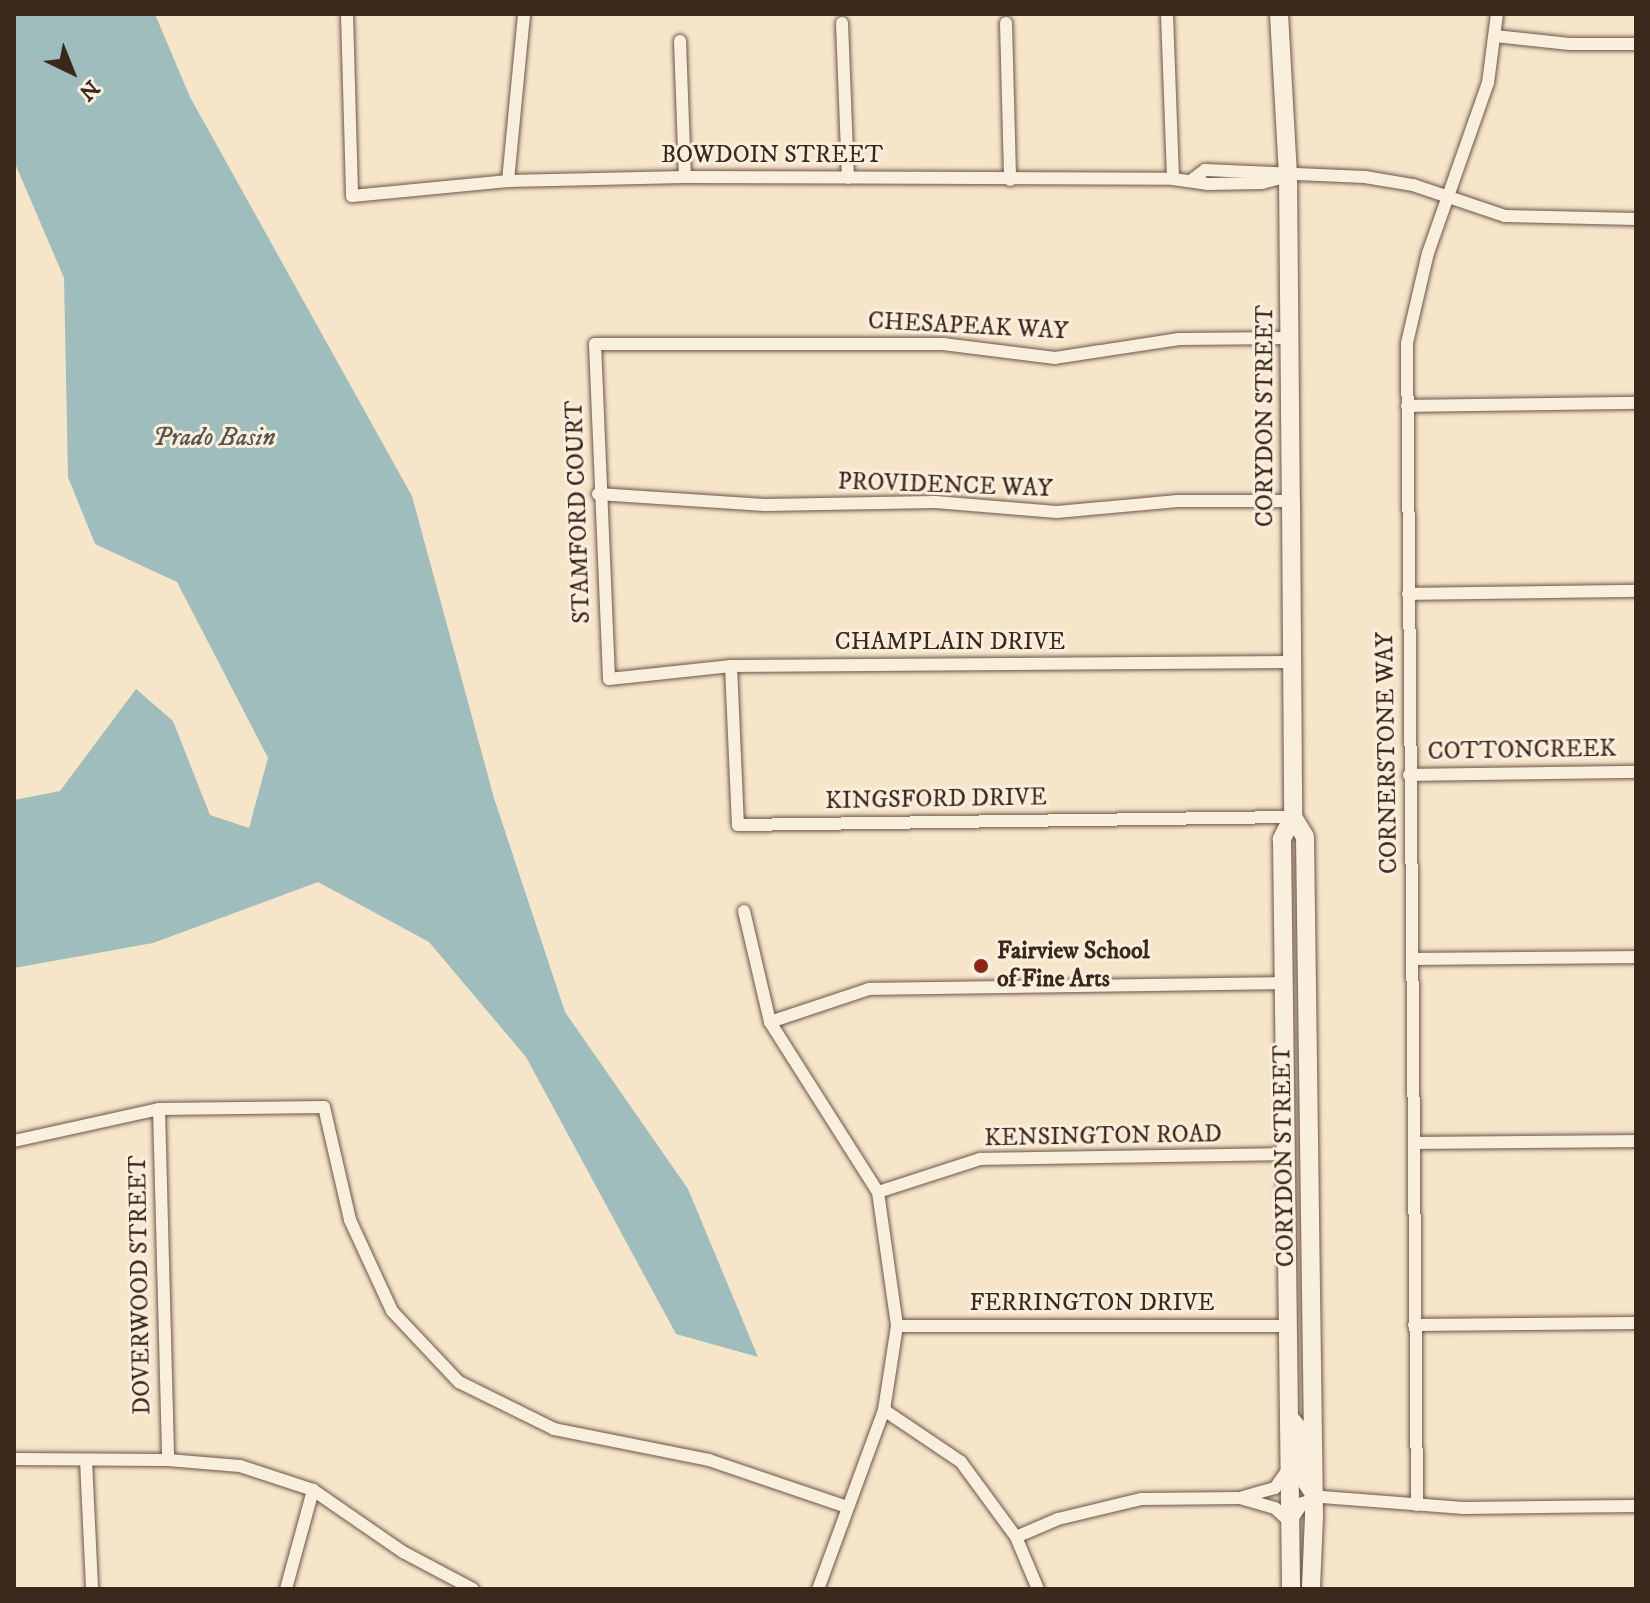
<!DOCTYPE html>
<html>
<head>
<meta charset="utf-8">
<style>
  body { margin:0 }
  #map { position:relative; width:1650px; height:1603px; overflow:hidden; background:#f7e5ca; font-family:"IM FELL DW Pica",serif }
  div>[style] { position:absolute }
  .water>* { inset:0; background:#9fbdbd }
  .roads { filter:drop-shadow(0 0 2px #6b5648) drop-shadow(0 0 2px #6b5648) }
  .minor>* { height:12px; margin:-6px; padding:0 6px; transform-origin:6px; border-radius:6px; background:#faeedd }
  .secondary>* { height:18px; margin:-9px; padding:0 9px; transform-origin:9px; border-radius:9px; background:#faeedd }
  .dots>* { width:22px; height:22px; translate:-50% -50%; box-sizing:border-box; border:4px solid #faeedd; border-radius:50% }
  span { translate:-50% -50%; white-space:nowrap; text-align:center; line-height:1.15; -webkit-text-stroke:6px #faeedd; paint-order:stroke }
  .street-label { font-size:24px; color:#3c271d }
  .poi-label { font-size:24px; color:#3c271d; font-weight:700 }
  .left { translate:0 -50%; text-align:left }
  .water-label { font-size:26px; color:#5a544d; font-style:italic }
  .frame { position:absolute; inset:0; border:16px solid #3c271d; pointer-events:none }
  .north { position:absolute; left:32px; top:32px; width:80px; height:80px; -webkit-text-stroke:6px #faeedd; paint-order:stroke; rotate:137deg; font-size:22px; font-weight:700; line-height:32px; text-align:center; color:#3c271d }
  .north::after { content:''; display:block; margin:auto; width:28px; height:36px; background:#3c271d; clip-path:polygon(50% 0,100% 100%,50% 72%,0 100%) }
</style>
</head>
<body>
<div id="map">
  <div class="water">
    <i style="clip-path:polygon(14px 14px,155px 14px,190px 97px,412px 496px,494px 798px,565px 1012px,688px 1189px,758px 1357px,676px 1334px,526px 1057px,429px 942px,318px 882px,153px 943px,14px 968px,14px 800px,60px 791px,136px 689px,173px 721px,210px 815px,249px 828px,268px 758px,177px 582px,95px 544px,68px 477px,64px 278px,14px 161px)"></i>
  </div>
  <div class="roads">
    <div class="minor">
      <i style="left:347px;top:14px;width:182px;rotate:88.4deg"></i>
      <i style="left:352px;top:196px;width:157px;rotate:-5.5deg"></i>
      <i style="left:508px;top:181px;width:177px;rotate:-1.3deg"></i>
      <i style="left:685px;top:177px;width:488px;rotate:0.2deg"></i>
      <i style="left:1173px;top:179px;width:34px;rotate:8deg"></i>
      <i style="left:1207px;top:184px;width:55px;rotate:-1deg"></i>
      <i style="left:1262px;top:183px;width:27px;rotate:-15deg"></i>
      <i style="left:1167px;top:14px;width:165px;rotate:87.9deg"></i>
      <i style="left:842px;top:23px;width:155px;rotate:87.8deg"></i>
      <i style="left:1006px;top:23px;width:157px;rotate:88.5deg"></i>
      <i style="left:1495px;top:36px;width:75px;rotate:6.1deg"></i>
      <i style="left:1570px;top:44px;width:66px"></i>
      <i style="left:680px;top:41px;width:136px;rotate:87.9deg"></i>
      <i style="left:1193px;top:179px;width:15px;rotate:-37deg"></i>
      <i style="left:1205px;top:170px;width:160px;rotate:2.5deg"></i>
      <i style="left:1365px;top:177px;width:49px;rotate:9.5deg"></i>
      <i style="left:1413px;top:185px;width:97px;rotate:18.6deg"></i>
      <i style="left:1505px;top:216px;width:131px;rotate:1.3deg"></i>
      <i style="left:508px;top:181px;width:168px;rotate:-84.5deg"></i>
      <i style="left:1289px;top:338px;width:110px;rotate:179.5deg"></i>
      <i style="left:1179px;top:339px;width:125px;rotate:171.3deg"></i>
      <i style="left:1055px;top:358px;width:113px;rotate:-172.9deg"></i>
      <i style="left:943px;top:344px;width:348px;rotate:180deg"></i>
      <i style="left:595px;top:344px;width:335px;rotate:87.6deg"></i>
      <i style="left:609px;top:679px;width:123px;rotate:-6.1deg"></i>
      <i style="left:731px;top:666px;width:560px;rotate:-0.41deg"></i>
      <i style="left:1407px;top:406px;width:229px;rotate:-0.8deg"></i>
      <i style="left:598px;top:494px;width:167px;rotate:3.8deg"></i>
      <i style="left:765px;top:505px;width:170px;rotate:-1deg"></i>
      <i style="left:935px;top:502px;width:122px;rotate:4.7deg"></i>
      <i style="left:1057px;top:512px;width:121px;rotate:-5.2deg"></i>
      <i style="left:1177px;top:501px;width:114px"></i>
      <i style="left:1408px;top:594px;width:228px;rotate:-0.8deg"></i>
      <i style="left:731px;top:666px;width:159px;rotate:87.5deg"></i>
      <i style="left:738px;top:825px;width:555px;rotate:-0.83deg"></i>
      <i style="left:1409px;top:775px;width:227px;rotate:-0.8deg"></i>
      <i style="left:744px;top:911px;width:114px;rotate:76.8deg"></i>
      <i style="left:770px;top:1022px;width:201px;rotate:57.6deg"></i>
      <i style="left:878px;top:1192px;width:135px;rotate:81.9deg"></i>
      <i style="left:897px;top:1326px;width:85px;rotate:98.8deg"></i>
      <i style="left:884px;top:1410px;width:191px;rotate:110.2deg"></i>
      <i style="left:1412px;top:959px;width:224px;rotate:-0.5deg"></i>
      <i style="left:770px;top:1022px;width:104px;rotate:-18.4deg"></i>
      <i style="left:869px;top:989px;width:415px;rotate:-0.8deg"></i>
      <i style="left:159px;top:1109px;width:351px;rotate:88.5deg"></i>
      <i style="left:14px;top:1141px;width:148px;rotate:-12.4deg"></i>
      <i style="left:159px;top:1109px;width:165px;rotate:-0.7deg"></i>
      <i style="left:324px;top:1107px;width:116px;rotate:77deg"></i>
      <i style="left:350px;top:1220px;width:100px;rotate:65.2deg"></i>
      <i style="left:392px;top:1311px;width:98px;rotate:46.7deg"></i>
      <i style="left:459px;top:1382px;width:106px;rotate:26.3deg"></i>
      <i style="left:554px;top:1429px;width:158px;rotate:11.3deg"></i>
      <i style="left:709px;top:1460px;width:146px;rotate:18.8deg"></i>
      <i style="left:1415px;top:1143px;width:221px;rotate:-0.5deg"></i>
      <i style="left:878px;top:1192px;width:107px;rotate:-17.9deg"></i>
      <i style="left:980px;top:1159px;width:305px;rotate:-0.9deg"></i>
      <i style="left:1414px;top:1325px;width:222px;rotate:-0.5deg"></i>
      <i style="left:897px;top:1326px;width:389px"></i>
      <i style="left:884px;top:1410px;width:93px;rotate:34deg"></i>
      <i style="left:961px;top:1462px;width:93px;rotate:53.7deg"></i>
      <i style="left:1016px;top:1537px;width:56px;rotate:67.1deg"></i>
      <i style="left:1291px;top:1415px;width:13px;rotate:51deg"></i>
      <i style="left:1299px;top:1425px;width:53px;rotate:88.9deg"></i>
      <i style="left:1300px;top:1478px;width:23px;rotate:56deg"></i>
      <i style="left:14px;top:1459px;width:154px;rotate:0.4deg"></i>
      <i style="left:168px;top:1460px;width:72px;rotate:4.8deg"></i>
      <i style="left:240px;top:1466px;width:77px;rotate:18.2deg"></i>
      <i style="left:313px;top:1490px;width:109px;rotate:34.6deg"></i>
      <i style="left:403px;top:1552px;width:79px;rotate:27.9deg"></i>
      <i style="left:86px;top:1460px;width:129px;rotate:87.3deg"></i>
      <i style="left:1243px;top:1497px;width:33px;rotate:-16deg"></i>
      <i style="left:1275px;top:1488px;width:24px;rotate:-55deg"></i>
      <i style="left:1417px;top:1505px;width:1162px;rotate:-90.49deg"></i>
      <i style="left:1407px;top:343px;width:92px;rotate:-76.9deg"></i>
      <i style="left:1428px;top:253px;width:180px;rotate:-70.6deg"></i>
      <i style="left:1488px;top:83px;width:70px;rotate:-82.6deg"></i>
      <i style="left:1016px;top:1537px;width:46px;rotate:-23.2deg"></i>
      <i style="left:1058px;top:1519px;width:85px;rotate:-13.5deg"></i>
      <i style="left:1141px;top:1499px;width:99px;rotate:-0.6deg"></i>
      <i style="left:1240px;top:1498px;width:36px;rotate:16deg"></i>
      <i style="left:1275px;top:1508px;width:21px;rotate:43deg"></i>
      <i style="left:1290px;top:1522px;width:23px;rotate:-56deg"></i>
      <i style="left:1303px;top:1503px;width:20px;rotate:-18deg"></i>
      <i style="left:1322px;top:1497px;width:142px;rotate:4.4deg"></i>
      <i style="left:1464px;top:1508px;width:172px;rotate:-0.7deg"></i>
      <i style="left:286px;top:1589px;width:103px;rotate:-74.7deg"></i>
    </div>
    <div class="secondary">
      <i style="left:1279px;top:14px;width:162px;rotate:86.8deg"></i>
      <i style="left:1288px;top:176px;width:325px;rotate:89.5deg"></i>
      <i style="left:1291px;top:501px;width:316px;rotate:89.6deg"></i>
      <i style="left:1293px;top:817px;width:25px;rotate:117deg"></i>
      <i style="left:1282px;top:839px;width:750px;rotate:89.31deg"></i>
      <i style="left:1293px;top:817px;width:23px;rotate:59deg"></i>
      <i style="left:1305px;top:837px;width:679px;rotate:89.24deg"></i>
      <i style="left:1314px;top:1516px;width:73px;rotate:92.4deg"></i>
    </div>
  </div>
  <div class="dots">
    <i style="left:981px;top:966px;background:#8f2418"></i>
  </div>
  <div class="street-label">
    <span style="left:772px;top:156px">BOWDOIN STREET</span>
    <span style="left:968px;top:327px;rotate:3deg">CHESAPEAK WAY</span>
    <span style="left:1266px;top:416px;rotate:-90deg">CORYDON STREET</span>
    <span style="left:945px;top:486px;rotate:2deg">PROVIDENCE WAY</span>
    <span style="left:579px;top:512px;rotate:-92deg">STAMFORD COURT</span>
    <span style="left:950px;top:643px">CHAMPLAIN DRIVE</span>
    <span style="left:1522px;top:751px;rotate:-1deg">COTTONCREEK</span>
    <span style="left:1388px;top:753px;rotate:-91deg">CORNERSTONE WAY</span>
    <span style="left:936px;top:800px;rotate:-1deg">KINGSFORD DRIVE</span>
    <span style="left:1103px;top:1137px;rotate:-1deg">KENSINGTON ROAD</span>
    <span style="left:1285px;top:1156px;rotate:-91deg">CORYDON STREET</span>
    <span style="left:141px;top:1285px;rotate:-91deg">DOVERWOOD STREET</span>
    <span style="left:1092px;top:1304px">FERRINGTON DRIVE</span>
  </div>
  <div class="poi-label">
    <span class="left" style="left:997px;top:966px">Fairview School<br>of Fine Arts</span>
  </div>
  <div class="water-label">
    <span style="left:214px;top:438px">Prado Basin</span>
  </div>
  <div class="frame"></div>
  <div class="north">N</div>
</div>
</body>
</html>
